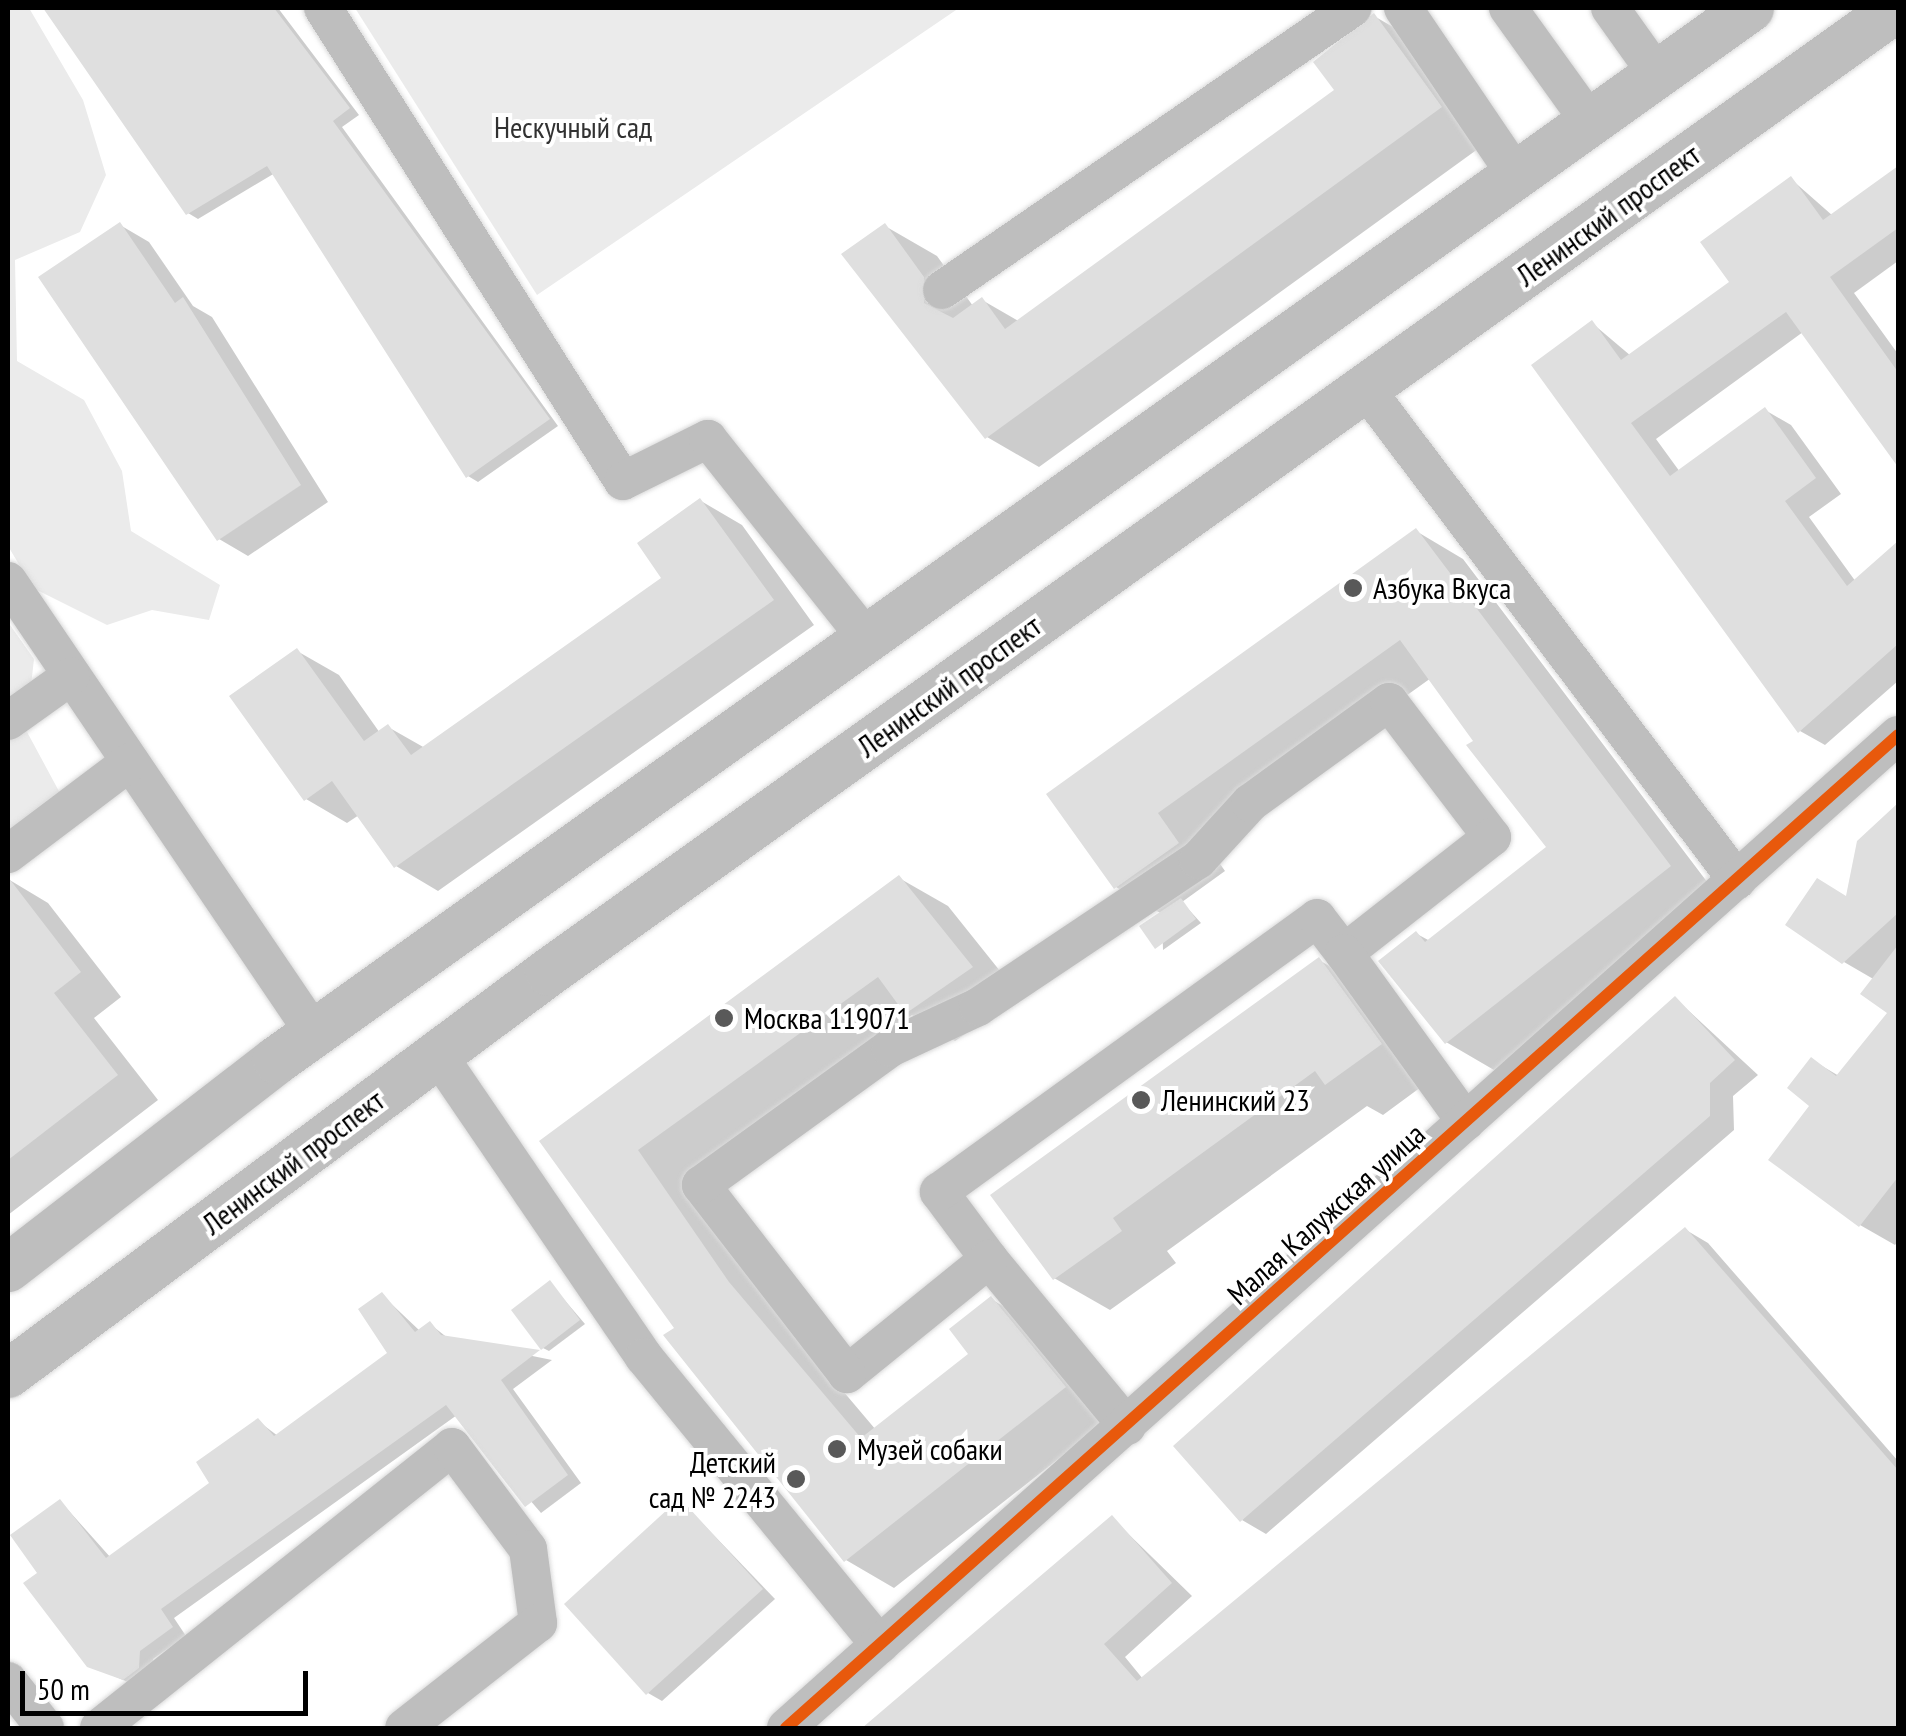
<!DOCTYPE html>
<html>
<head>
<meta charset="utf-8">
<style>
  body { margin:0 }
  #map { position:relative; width:1906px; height:1736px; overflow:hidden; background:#fff; font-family:"PT Sans Narrow",sans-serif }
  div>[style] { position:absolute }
  .green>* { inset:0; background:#ebebeb }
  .shadow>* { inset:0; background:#0003 }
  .building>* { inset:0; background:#dfdfdf }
  .roads { filter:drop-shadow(0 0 2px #dbdbdb) drop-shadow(0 0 2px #dbdbdb) }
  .minor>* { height:38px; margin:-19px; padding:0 19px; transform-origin:19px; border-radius:19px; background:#bebebe }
  .major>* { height:48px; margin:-24px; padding:0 24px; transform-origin:24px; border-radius:24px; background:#bebebe }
  .cycleway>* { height:12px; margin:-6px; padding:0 6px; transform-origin:6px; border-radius:6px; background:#e8590c }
  .dots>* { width:28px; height:28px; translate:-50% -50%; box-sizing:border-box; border:5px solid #fff; border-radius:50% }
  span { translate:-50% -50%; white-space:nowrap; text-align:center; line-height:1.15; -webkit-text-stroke:8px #fff; paint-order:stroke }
  .park-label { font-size:30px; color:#323232 }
  .street-label { font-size:30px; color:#000 }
  .poi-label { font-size:30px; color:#000 }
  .left { translate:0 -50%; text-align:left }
  .right { translate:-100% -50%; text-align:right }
  .frame { position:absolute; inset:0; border:10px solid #000; pointer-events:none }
  .scale { position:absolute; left:20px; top:1671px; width:288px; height:45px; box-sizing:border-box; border:5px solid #000; border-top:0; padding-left:12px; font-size:30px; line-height:35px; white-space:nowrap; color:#000; -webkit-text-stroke:8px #fff; paint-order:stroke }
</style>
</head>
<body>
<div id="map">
  <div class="green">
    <i style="clip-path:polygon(8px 8px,29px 8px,83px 100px,106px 175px,80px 232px,15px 260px,17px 361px,84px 400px,122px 471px,131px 531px,220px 585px,209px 620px,152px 610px,107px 625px,33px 588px,8px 546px)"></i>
    <i style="clip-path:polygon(355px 8px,959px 8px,537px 295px)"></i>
    <i style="clip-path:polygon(8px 622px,34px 659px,26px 730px,61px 795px,8px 840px)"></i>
  </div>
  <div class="shadow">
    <i style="clip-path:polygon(49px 8px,278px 8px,359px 115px,342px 127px,558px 426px,478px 482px,468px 476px,275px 173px,198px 219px,188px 213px)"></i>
    <i style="clip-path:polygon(1374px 16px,1426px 46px,1493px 138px,1039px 467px,987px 437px,885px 226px,937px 256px,973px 306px,982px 300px,1020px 322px,1338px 91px)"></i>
    <i style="clip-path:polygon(1898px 169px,1898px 261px,1854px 293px,1898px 354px,1898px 466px,1803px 332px,1656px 439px,1680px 472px,1765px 410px,1791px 425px,1841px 494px,1809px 517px,1856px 582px,1898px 544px,1898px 681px,1825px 745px,1800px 731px,1534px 365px,1592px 323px,1631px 356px,1732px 283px,1791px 179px,1833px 216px)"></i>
    <i style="clip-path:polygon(120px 225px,149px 242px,193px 306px,212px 317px,328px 502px,248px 556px,219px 539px)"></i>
    <i style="clip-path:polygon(701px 501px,742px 525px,814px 625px,438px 891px,396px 866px,359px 815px,347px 823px,306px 799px,297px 651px,339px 675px,380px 733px,388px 727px,425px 748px,664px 579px)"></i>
    <i style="clip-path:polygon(1416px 531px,1463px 559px,1717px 895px,1494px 1070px,1446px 1042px,1417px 934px,1430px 941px,1549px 847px,1431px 678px,1204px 841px,1225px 871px,1182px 902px,1201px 923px,1163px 950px,1162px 914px,1116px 887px,1049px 795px)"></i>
    <i style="clip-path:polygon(1898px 814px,1898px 1241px,1895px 1245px,1860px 1225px,1812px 1105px,1812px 1060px,1839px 1076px,1890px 1012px,1875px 980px,1844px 962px,1848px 899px,1885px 818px)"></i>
    <i style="clip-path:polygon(899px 878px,948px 906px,1020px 996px,955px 1041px,912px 1015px,685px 1179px,777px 1313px,876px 1430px,972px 1354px,991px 1299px,1039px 1327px,1113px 1416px,894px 1588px,846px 1560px,543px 1141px)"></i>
    <i style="clip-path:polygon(8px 879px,48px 903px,121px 997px,94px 1018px,158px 1100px,8px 1215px)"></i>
    <i style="clip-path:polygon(1319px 960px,1374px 992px,1436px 1076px,1383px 1115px,1367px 1106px,1167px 1251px,1176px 1263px,1110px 1310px,1054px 1278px)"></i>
    <i style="clip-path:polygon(1676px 999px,1758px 1075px,1733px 1096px,1734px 1130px,1266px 1534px,1242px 1520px)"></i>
    <i style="clip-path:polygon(1686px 1230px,1708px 1243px,1898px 1461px,1898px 1728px,866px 1728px,1112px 1518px,1192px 1596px,1125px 1657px,1143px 1679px)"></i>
    <i style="clip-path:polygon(550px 1283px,585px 1324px,549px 1351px,543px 1348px)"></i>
    <i style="clip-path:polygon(382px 1295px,420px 1331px,430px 1324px,449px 1339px,552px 1360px,513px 1389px,581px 1483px,541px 1513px,457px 1415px,174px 1618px,186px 1636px,153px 1659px,152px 1676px,139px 1687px,89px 1665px,41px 1574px,61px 1502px,111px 1558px,212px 1484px,258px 1421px,278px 1436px,390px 1354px)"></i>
    <i style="clip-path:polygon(681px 1501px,775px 1599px,662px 1701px,648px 1693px)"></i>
  </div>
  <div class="building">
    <i style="clip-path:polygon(43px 8px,274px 8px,350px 108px,333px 121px,550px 419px,466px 478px,267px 166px,186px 215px)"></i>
    <i style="clip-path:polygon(1374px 13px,1442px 107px,985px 439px,841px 254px,885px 223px,924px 277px,924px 303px,953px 318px,982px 297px,1005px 329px,1334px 90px,1313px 62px)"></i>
    <i style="clip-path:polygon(1898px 166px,1898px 228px,1830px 277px,1898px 372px,1898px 467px,1786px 312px,1631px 423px,1670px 476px,1765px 407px,1816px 478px,1785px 501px,1847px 586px,1898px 541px,1898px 644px,1798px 733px,1531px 365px,1592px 320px,1621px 360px,1729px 282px,1700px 242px,1791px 176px,1823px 220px)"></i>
    <i style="clip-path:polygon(120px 222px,175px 303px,183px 297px,301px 485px,217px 541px,38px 277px)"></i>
    <i style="clip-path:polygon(700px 498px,774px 600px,394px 868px,332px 781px,304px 801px,229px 696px,297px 648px,364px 741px,388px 724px,411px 755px,661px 578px,637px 543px)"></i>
    <i style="clip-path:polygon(1416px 528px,1671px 866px,1445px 1044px,1378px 961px,1416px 931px,1425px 942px,1546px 847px,1466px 745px,1473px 741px,1400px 640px,1158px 813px,1179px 843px,1114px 889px,1046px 794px)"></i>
    <i style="clip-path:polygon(1898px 803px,1898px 913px,1842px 964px,1785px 925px,1817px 878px,1846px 896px,1857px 841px)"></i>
    <i style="clip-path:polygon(899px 875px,973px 967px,905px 1014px,878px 977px,638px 1150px,729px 1282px,861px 1438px,968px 1354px,949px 1329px,991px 1296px,1066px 1387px,844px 1562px,663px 1335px,674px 1328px,539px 1141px)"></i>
    <i style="clip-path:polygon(8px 877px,81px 972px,54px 993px,118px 1075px,8px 1160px)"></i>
    <i style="clip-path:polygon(1181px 898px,1196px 919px,1155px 949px,1139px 926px)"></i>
    <i style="clip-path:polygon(1898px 945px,1898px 1177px,1859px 1227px,1768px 1160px,1809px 1106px,1787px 1088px,1811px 1057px,1836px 1076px,1887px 1013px,1860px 994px)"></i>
    <i style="clip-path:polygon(1319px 957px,1382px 1044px,1325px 1085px,1315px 1071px,1113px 1218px,1122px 1231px,1053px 1280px,990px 1195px)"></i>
    <i style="clip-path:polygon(1675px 996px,1735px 1060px,1710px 1083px,1710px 1116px,1240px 1522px,1173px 1446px)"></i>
    <i style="clip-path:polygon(1685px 1227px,1898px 1470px,1898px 1728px,862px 1728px,1112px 1515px,1172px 1583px,1104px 1644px,1137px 1681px)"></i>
    <i style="clip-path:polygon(550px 1280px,580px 1320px,541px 1350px,511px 1310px)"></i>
    <i style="clip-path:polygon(382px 1292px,415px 1332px,430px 1321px,441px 1335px,540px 1350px,501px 1380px,568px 1475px,525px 1507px,446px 1405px,161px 1609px,173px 1627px,140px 1651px,139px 1668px,123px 1680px,87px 1667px,23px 1583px,37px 1573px,10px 1535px,60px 1499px,106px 1558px,209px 1483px,196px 1462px,258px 1418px,274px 1436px,387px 1353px,358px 1309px)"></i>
    <i style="clip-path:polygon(680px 1498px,763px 1589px,646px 1695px,564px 1604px)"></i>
  </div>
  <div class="roads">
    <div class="minor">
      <i style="left:323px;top:8px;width:560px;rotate:57.62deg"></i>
      <i style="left:623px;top:481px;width:95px;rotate:-26.3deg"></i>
      <i style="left:708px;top:439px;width:256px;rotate:51.5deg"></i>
      <i style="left:1403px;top:8px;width:202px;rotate:55.9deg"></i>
      <i style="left:1508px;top:8px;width:140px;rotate:54.3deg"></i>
      <i style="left:1610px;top:8px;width:81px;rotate:54.5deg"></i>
      <i style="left:942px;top:290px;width:498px;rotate:-34.5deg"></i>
      <i style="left:1365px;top:388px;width:617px;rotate:52.91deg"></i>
      <i style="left:8px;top:581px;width:546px;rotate:55.9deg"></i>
      <i style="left:8px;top:721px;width:77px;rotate:-35.5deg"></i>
      <i style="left:8px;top:854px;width:153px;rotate:-37deg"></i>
      <i style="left:438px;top:1055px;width:366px;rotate:55.7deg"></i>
      <i style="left:644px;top:1357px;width:372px;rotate:50.7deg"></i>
      <i style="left:989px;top:1259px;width:84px;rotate:-126.7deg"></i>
      <i style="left:939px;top:1192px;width:467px;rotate:-35.9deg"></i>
      <i style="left:1317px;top:918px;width:44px;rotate:52.4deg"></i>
      <i style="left:1127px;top:1426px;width:217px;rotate:-129.6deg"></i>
      <i style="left:989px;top:1259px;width:183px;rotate:141deg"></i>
      <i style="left:847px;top:1374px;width:239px;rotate:-127.7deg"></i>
      <i style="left:701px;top:1185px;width:233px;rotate:-35.9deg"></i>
      <i style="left:890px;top:1048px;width:97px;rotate:-25deg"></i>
      <i style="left:978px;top:1007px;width:265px;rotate:-33.8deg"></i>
      <i style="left:1198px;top:860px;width:77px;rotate:-47.6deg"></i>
      <i style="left:1250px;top:803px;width:172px;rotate:-36deg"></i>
      <i style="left:1389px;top:702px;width:170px;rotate:52.7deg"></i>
      <i style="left:1492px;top:837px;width:188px;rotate:141.9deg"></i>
      <i style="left:1344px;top:953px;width:208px;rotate:54.2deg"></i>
      <i style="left:8px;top:1681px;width:60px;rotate:51.8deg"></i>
      <i style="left:99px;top:1728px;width:451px;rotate:-38.5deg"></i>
      <i style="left:452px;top:1447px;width:127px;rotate:53.3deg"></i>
      <i style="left:528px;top:1549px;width:75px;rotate:82.3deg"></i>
      <i style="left:538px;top:1623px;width:170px;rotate:141.9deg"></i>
      <i style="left:786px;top:1728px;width:1491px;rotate:-41.76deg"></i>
    </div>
    <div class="major">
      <i style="left:8px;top:1268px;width:340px;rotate:-37.7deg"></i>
      <i style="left:277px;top:1060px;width:1810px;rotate:-35.53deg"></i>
      <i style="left:8px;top:1374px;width:674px;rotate:-36.61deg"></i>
      <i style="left:549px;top:972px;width:1657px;rotate:-35.57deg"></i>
    </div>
  </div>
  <div class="cycleway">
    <i style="left:786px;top:1728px;width:1491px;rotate:-41.76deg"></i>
  </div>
  <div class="dots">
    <i style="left:1353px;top:588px;background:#595959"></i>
    <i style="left:724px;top:1018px;background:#595959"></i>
    <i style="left:1141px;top:1100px;background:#595959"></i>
    <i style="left:837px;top:1449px;background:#595959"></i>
    <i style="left:796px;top:1479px;background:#595959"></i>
  </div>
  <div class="park-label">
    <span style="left:573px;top:127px">Нескучный сад</span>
  </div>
  <div class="street-label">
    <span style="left:1608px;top:215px;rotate:-36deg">Ленинский проспект</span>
    <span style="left:949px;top:686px;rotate:-36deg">Ленинский проспект</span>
    <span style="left:293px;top:1162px;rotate:-37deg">Ленинский проспект</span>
    <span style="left:1326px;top:1214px;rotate:-42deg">Малая Калужская улица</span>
  </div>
  <div class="poi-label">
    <span class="left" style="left:1373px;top:588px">Азбука Вкуса</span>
    <span class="left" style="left:744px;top:1018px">Москва 119071</span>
    <span class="left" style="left:1161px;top:1100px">Ленинский 23</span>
    <span class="left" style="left:857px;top:1449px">Музей собаки</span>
    <span class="right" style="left:776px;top:1479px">Детский<br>сад № 2243</span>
  </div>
  <div class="frame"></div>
  <div class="scale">50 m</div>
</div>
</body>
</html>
